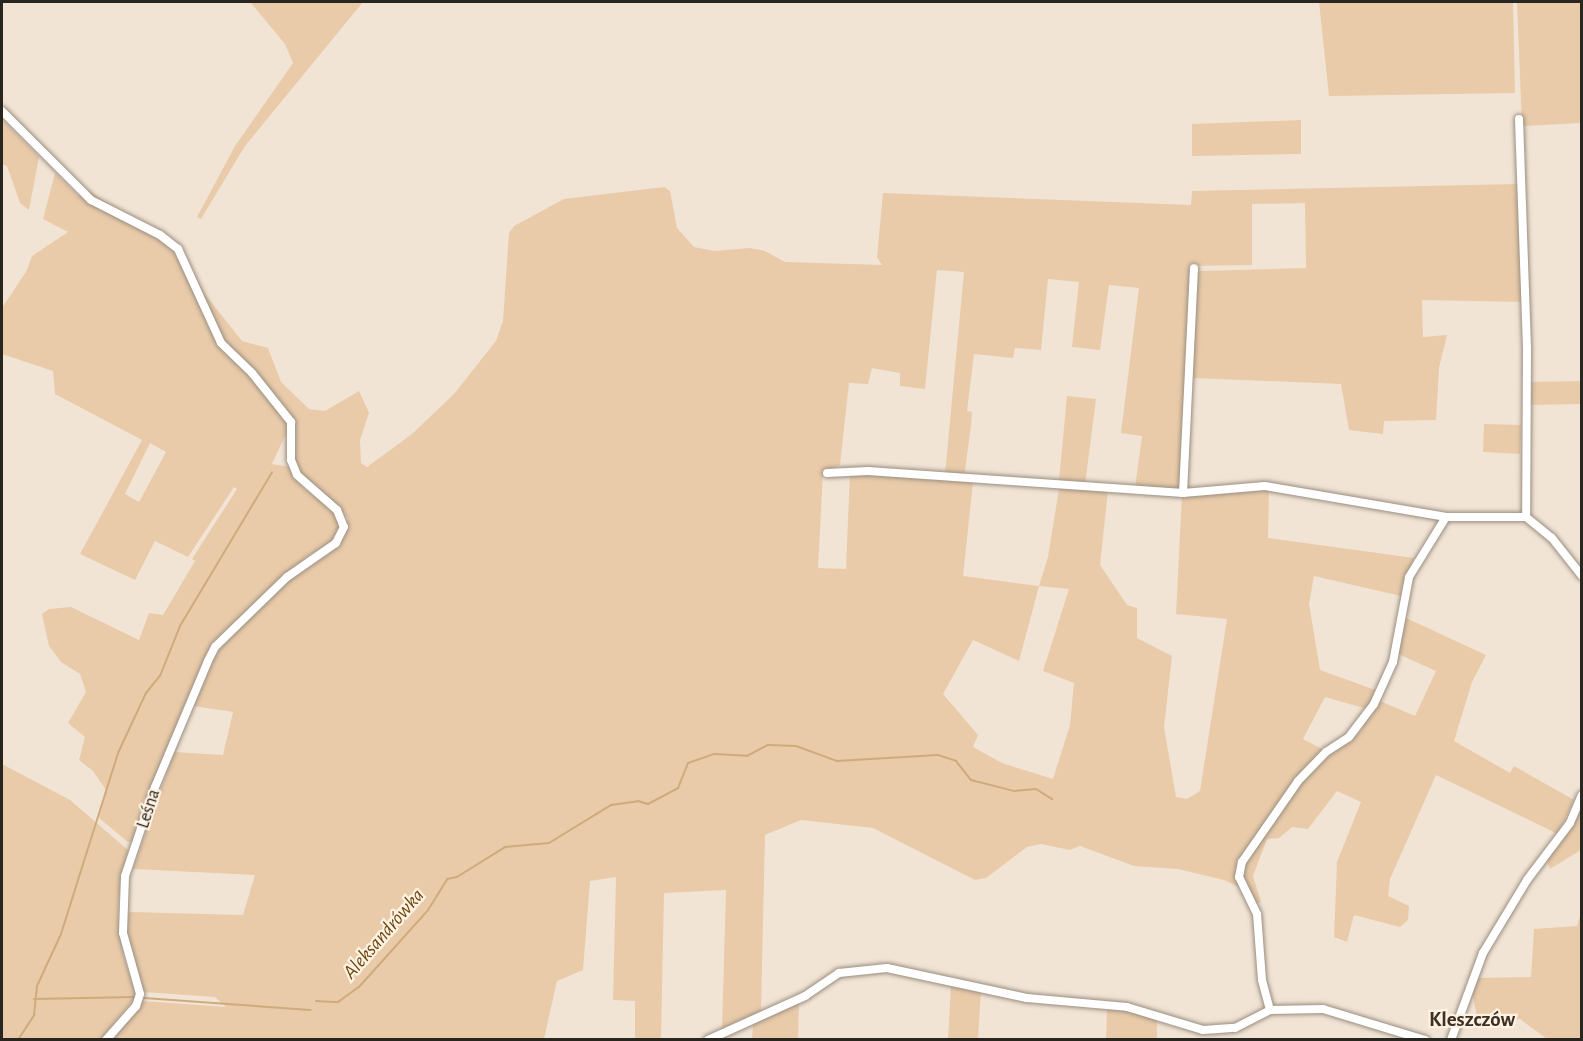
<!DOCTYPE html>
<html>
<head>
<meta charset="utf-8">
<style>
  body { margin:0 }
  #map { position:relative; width:1583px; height:1041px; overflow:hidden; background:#f1e4d5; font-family:"Alegreya Sans",sans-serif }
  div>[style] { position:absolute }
  .green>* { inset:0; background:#e9cba9 }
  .stream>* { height:2px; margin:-1px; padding:0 1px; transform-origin:1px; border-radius:1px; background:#cfaa7d }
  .roads { filter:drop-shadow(0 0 2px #9a8e80) drop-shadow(0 0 2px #9a8e80) }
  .minor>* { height:8px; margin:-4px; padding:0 4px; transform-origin:4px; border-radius:4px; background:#fff }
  span { translate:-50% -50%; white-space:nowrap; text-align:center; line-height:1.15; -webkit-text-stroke:4.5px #fff2e2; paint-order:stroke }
  .street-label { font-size:18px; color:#29251f }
  .water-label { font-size:20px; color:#6a460f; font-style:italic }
  .quarter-label { font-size:21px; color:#3b3125; font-weight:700 }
  .frame { position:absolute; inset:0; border:3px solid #29251f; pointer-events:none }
</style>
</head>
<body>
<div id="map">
  <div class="green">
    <i style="clip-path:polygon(250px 2px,363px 2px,245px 146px,201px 219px,197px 217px,235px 146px,293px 63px,285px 44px)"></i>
    <i style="clip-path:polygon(1319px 2px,1513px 2px,1515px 93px,1329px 96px)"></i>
    <i style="clip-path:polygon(1517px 2px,1581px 2px,1581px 123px,1522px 126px)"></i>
    <i style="clip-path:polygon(2px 120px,39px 157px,29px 210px,20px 203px,7px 166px,2px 164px)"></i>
    <i style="clip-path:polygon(1301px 120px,1301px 154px,1192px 156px,1192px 124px)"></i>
    <i style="clip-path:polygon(evenodd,55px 173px,78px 196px,88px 190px,184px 255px,204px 293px,242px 341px,268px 348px,281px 382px,309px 409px,325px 411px,359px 391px,369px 413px,360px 440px,361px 463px,367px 467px,412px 434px,454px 394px,496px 341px,503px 321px,509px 233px,514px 226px,564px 199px,664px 187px,670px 191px,677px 228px,694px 247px,714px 251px,750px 248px,765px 251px,785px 262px,882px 265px,877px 257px,883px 193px,1191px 205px,1192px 191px,1518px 184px,1523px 302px,1422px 300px,1423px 337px,1447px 335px,1439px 368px,1436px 420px,1384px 421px,1383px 434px,1349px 430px,1341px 384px,1193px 378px,1197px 275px,1200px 271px,1306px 268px,1305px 203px,1252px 204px,1252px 265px,1190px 266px,1180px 489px,1135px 488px,1142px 436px,1121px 433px,1139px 288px,1109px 285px,1100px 350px,1072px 347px,1079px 282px,1048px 279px,1041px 350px,1015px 348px,1013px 358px,974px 354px,967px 411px,972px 412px,971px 426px,964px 477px,945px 474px,964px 272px,937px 270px,925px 389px,900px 386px,900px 373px,872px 368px,868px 384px,849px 383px,840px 465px,823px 472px,818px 568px,846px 569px,850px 474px,973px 482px,963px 576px,1039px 586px,1048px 557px,1059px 489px,1108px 491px,1100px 565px,1127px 605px,1137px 608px,1137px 638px,1172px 656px,1164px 727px,1176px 797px,1187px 799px,1200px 791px,1227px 619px,1176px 614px,1182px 495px,1269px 490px,1268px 538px,1414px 558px,1401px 596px,1314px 576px,1309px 604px,1320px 670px,1378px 691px,1367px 709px,1325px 697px,1303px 739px,1324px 750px,1347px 743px,1360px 732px,1378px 700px,1415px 716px,1436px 671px,1398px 654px,1404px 617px,1486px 655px,1472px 682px,1454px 741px,1510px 773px,1514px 766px,1574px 800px,1558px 834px,1436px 775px,1390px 879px,1388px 896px,1409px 906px,1408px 920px,1400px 927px,1354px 915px,1347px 942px,1334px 937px,1337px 862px,1361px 802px,1337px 791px,1308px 829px,1292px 827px,1279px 838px,1267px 839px,1253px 876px,1261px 902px,1251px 906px,1239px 887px,1224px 880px,1178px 869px,1134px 866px,1080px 846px,1070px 850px,1041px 844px,1027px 847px,986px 878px,975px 880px,873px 828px,801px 820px,765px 835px,761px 1011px,722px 1029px,726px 890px,664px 893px,661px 1039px,635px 1039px,635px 1001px,613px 1000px,616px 877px,590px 881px,583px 970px,557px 981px,544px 1039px,114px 1039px,143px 1001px,226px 1007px,215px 997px,144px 992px,130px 958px,125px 918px,130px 912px,243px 915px,255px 875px,133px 869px,174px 752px,223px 755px,233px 712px,194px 706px,219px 647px,287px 580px,339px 545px,348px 519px,339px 507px,305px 482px,298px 471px,294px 458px,296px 433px,284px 438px,272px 464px,290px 467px,304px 489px,334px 511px,341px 528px,335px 539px,306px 557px,213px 645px,134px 842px,128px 842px,99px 818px,106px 790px,93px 771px,79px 760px,85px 737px,68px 723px,86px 692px,80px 674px,61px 662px,49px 646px,42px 614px,49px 609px,71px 607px,139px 640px,149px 613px,163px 615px,195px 561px,192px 559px,237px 489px,234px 487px,188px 557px,155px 541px,135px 580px,80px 554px,142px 440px,55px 394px,53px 371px,2px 354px,2px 308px,26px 272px,32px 256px,68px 232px,43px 219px,55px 173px,150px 443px,166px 452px,139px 502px,125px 494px,150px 443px,55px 173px,1039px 586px,1069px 589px,1043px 671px,1074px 683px,1070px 725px,1053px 779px,1002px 763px,973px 747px,978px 735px,943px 694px,973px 640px,1019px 661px,1039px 586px)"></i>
    <i style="clip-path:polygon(1581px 381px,1581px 404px,1528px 405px,1529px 382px)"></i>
    <i style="clip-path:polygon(1067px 396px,1096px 399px,1085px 485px,1059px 481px)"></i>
    <i style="clip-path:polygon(1484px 424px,1521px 425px,1520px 454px,1483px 452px)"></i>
    <i style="clip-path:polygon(2px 764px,70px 800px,128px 850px,118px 902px,119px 928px,124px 959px,135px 990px,134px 999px,101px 1039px,2px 1039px)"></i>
    <i style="clip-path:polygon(1581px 808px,1581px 850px,1550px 869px,1546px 859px)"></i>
    <i style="clip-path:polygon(1581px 912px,1581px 1039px,1547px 1039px,1520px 1019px,1479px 1026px,1472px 992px,1477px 978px,1531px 977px,1534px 929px,1577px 926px)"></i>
    <i style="clip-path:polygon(951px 984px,981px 990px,978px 1039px,948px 1040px)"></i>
    <i style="clip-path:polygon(799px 1003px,798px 1039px,752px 1040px,753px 1022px)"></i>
    <i style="clip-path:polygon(1107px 1008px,1157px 1017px,1157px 1039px,1106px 1040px)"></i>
  </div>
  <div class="stream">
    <i style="left:144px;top:998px;width:167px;rotate:4.1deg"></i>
    <i style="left:34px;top:999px;width:101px;rotate:-1.1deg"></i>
    <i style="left:316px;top:1001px;width:22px;rotate:3deg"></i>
    <i style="left:338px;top:1002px;width:26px;rotate:-36deg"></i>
    <i style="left:359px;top:987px;width:103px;rotate:-48.1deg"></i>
    <i style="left:428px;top:910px;width:36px;rotate:-58deg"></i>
    <i style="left:447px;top:879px;width:10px;rotate:-11deg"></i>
    <i style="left:457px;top:877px;width:57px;rotate:-32deg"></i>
    <i style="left:505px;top:847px;width:44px;rotate:-5.2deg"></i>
    <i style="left:549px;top:843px;width:73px;rotate:-31.5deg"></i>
    <i style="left:611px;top:805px;width:27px;rotate:-8deg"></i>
    <i style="left:638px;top:801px;width:10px;rotate:17deg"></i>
    <i style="left:648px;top:804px;width:34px;rotate:-28deg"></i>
    <i style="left:678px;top:788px;width:27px;rotate:-68deg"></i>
    <i style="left:688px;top:763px;width:28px;rotate:-19deg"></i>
    <i style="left:714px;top:754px;width:33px;rotate:3deg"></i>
    <i style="left:747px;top:756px;width:24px;rotate:-28deg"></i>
    <i style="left:768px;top:745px;width:28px;rotate:2deg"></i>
    <i style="left:796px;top:746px;width:44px;rotate:20.1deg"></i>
    <i style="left:837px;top:761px;width:101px;rotate:-3.4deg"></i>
    <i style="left:938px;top:755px;width:19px;rotate:18deg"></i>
    <i style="left:956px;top:761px;width:24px;rotate:52deg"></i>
    <i style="left:971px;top:780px;width:44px;rotate:14.3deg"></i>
    <i style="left:1014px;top:791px;width:22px;rotate:-5deg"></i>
    <i style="left:1036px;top:789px;width:19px;rotate:32deg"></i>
    <i style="left:18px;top:1040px;width:30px;rotate:-57deg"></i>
    <i style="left:34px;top:1015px;width:29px;rotate:-84deg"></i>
    <i style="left:37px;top:986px;width:57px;rotate:-65.2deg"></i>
    <i style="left:61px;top:934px;width:190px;rotate:-72.5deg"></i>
    <i style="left:118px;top:753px;width:66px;rotate:-65deg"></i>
    <i style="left:146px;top:693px;width:22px;rotate:-51deg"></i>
    <i style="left:160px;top:676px;width:54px;rotate:-68.2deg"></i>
    <i style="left:180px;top:626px;width:179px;rotate:-59.1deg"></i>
  </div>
  <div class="roads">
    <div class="minor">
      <i style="left:2px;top:111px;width:126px;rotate:45deg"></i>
      <i style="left:91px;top:200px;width:77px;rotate:26.9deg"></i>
      <i style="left:160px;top:235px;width:23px;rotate:38deg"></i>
      <i style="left:178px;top:249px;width:103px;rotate:65.4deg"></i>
      <i style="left:221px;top:343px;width:43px;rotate:44.1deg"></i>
      <i style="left:252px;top:373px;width:63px;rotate:51.5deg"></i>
      <i style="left:291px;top:422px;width:38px;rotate:90deg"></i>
      <i style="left:291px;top:460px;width:16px;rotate:68deg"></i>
      <i style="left:297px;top:475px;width:53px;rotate:41.2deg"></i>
      <i style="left:337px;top:510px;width:18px;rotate:68deg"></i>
      <i style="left:344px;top:527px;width:18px;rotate:117deg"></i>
      <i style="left:336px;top:543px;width:60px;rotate:145.2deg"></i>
      <i style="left:287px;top:577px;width:100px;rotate:135.8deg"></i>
      <i style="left:215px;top:647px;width:16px;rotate:117deg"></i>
      <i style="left:208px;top:661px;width:137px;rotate:112.8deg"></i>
      <i style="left:155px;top:787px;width:94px;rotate:108.6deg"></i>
      <i style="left:125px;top:876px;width:57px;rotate:92deg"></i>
      <i style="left:123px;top:933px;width:63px;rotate:74.4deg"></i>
      <i style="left:140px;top:994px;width:13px;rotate:108deg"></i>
      <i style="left:136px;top:1006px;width:45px;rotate:131.4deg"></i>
      <i style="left:1519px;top:119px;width:229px;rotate:88deg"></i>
      <i style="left:1527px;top:348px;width:169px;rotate:90.3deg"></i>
      <i style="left:827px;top:473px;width:41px;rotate:-2.8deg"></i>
      <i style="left:868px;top:471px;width:316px;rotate:4deg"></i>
      <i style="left:1183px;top:493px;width:82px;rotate:-4.9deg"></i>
      <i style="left:1265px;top:486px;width:184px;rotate:9.7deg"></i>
      <i style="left:1446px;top:517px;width:80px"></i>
      <i style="left:1526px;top:517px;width:33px;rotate:39deg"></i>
      <i style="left:1552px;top:538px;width:48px;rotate:51.7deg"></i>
      <i style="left:1183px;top:493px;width:225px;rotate:-87.2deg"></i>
      <i style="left:1270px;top:1010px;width:31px;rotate:-105deg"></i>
      <i style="left:1262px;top:980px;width:66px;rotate:-94.3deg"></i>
      <i style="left:1257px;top:914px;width:41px;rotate:-115.9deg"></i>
      <i style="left:1239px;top:877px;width:15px;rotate:-79deg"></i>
      <i style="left:1242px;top:862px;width:98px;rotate:-55.3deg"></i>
      <i style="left:1298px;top:781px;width:40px;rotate:-46deg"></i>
      <i style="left:1326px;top:752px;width:27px;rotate:-33deg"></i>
      <i style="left:1349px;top:737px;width:41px;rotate:-52.9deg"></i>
      <i style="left:1374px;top:704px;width:46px;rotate:-65.7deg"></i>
      <i style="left:1393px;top:662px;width:86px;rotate:-79.3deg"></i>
      <i style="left:1409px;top:577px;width:70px;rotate:-58.3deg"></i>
      <i style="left:708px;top:1040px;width:107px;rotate:-24.4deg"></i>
      <i style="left:805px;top:996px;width:41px;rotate:-34.1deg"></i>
      <i style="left:839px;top:973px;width:48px;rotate:-5.9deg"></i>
      <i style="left:887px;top:968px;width:143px;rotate:12.1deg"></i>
      <i style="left:1027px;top:998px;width:100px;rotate:5.1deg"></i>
      <i style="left:1127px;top:1007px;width:79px;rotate:16.8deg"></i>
      <i style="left:1203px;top:1030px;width:32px;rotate:-4deg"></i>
      <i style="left:1235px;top:1028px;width:39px;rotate:-27deg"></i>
      <i style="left:1270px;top:1010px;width:53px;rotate:-1.1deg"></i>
      <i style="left:1323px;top:1009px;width:107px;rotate:16.9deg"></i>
      <i style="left:1451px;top:1040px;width:93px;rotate:-69.8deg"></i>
      <i style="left:1483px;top:953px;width:85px;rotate:-58.9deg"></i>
      <i style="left:1527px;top:880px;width:71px;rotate:-53deg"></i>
      <i style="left:1570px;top:823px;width:30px;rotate:-67deg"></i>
    </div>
  </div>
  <div class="street-label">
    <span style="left:149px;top:809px;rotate:-72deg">Leśna</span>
  </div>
  <div class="water-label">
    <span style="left:384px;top:934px;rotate:-49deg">Aleksandrówka</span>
  </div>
  <div class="quarter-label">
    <span style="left:1472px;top:1020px">Kleszczów</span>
  </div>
  <div class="frame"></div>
</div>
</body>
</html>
